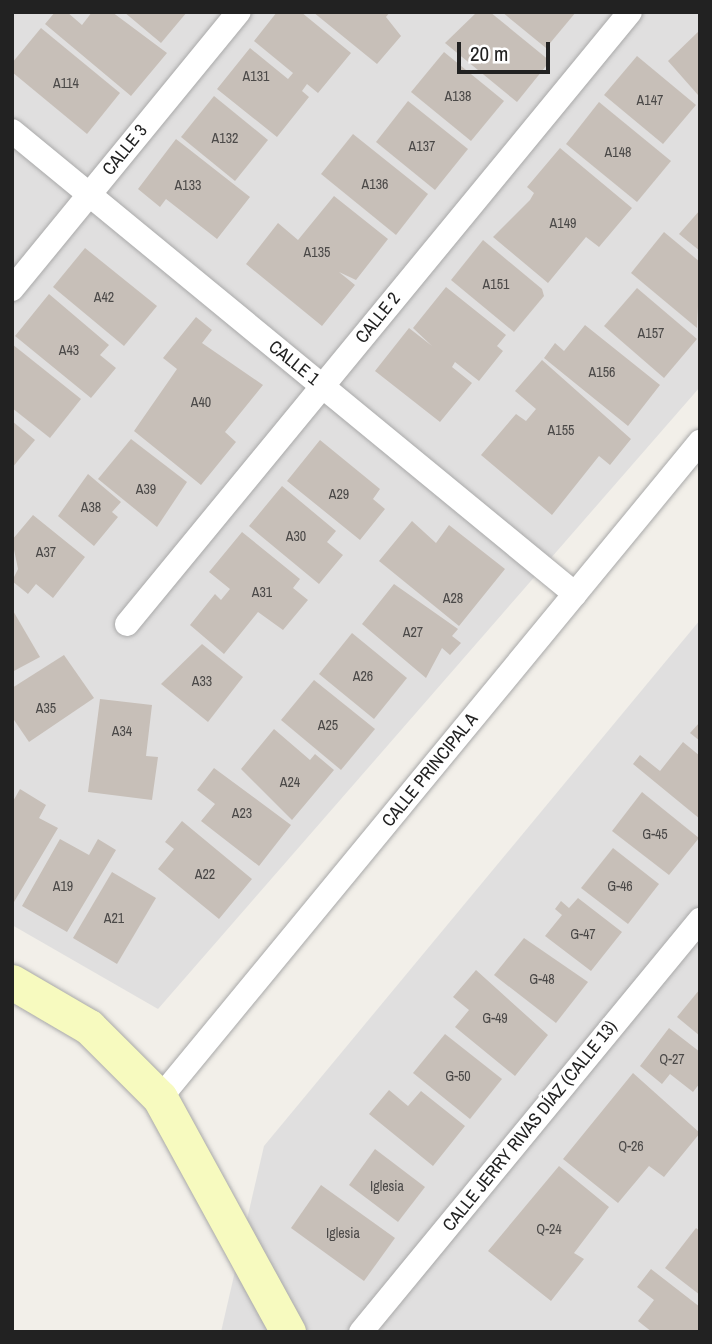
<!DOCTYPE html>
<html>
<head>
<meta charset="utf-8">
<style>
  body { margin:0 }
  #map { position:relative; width:712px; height:1344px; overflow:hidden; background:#f2efe9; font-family:"Archivo Narrow",sans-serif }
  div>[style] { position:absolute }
  .residential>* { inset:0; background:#e0dfdf }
  .building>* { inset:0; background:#c7bfb8 }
  .roads { filter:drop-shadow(0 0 2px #a9a9a9) drop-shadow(0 0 2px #a9a9a9) }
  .street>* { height:24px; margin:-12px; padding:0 12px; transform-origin:12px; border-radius:12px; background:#fff }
  .secondary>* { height:35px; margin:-17.5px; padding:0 17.5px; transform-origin:17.5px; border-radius:17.5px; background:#f7fabf }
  span { translate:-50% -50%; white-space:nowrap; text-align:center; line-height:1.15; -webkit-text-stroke:6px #fff; paint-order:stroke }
  .number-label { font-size:14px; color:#4b4948 }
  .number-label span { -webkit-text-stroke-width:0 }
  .street-label { font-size:18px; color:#222 }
  .frame { position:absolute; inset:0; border:14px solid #222; pointer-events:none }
  .scale { position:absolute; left:457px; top:42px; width:93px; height:32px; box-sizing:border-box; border:4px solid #222; border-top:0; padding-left:9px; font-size:21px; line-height:24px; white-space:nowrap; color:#222; -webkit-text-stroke:5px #fff; paint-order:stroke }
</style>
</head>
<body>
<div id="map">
  <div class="residential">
    <i style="clip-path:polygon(12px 12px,700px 12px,700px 387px,158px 1009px,12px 925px)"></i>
    <i style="clip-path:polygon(700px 620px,700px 1332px,221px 1332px,264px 1146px)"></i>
  </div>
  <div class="building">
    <i style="clip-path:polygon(55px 12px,67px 12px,82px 25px,92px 12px,112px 12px,167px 53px,131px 96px,45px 24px)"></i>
    <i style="clip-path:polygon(124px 12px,187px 12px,161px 43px)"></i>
    <i style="clip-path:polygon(277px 12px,301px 12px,351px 53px,318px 93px,307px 84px,302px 91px,309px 97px,277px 137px,217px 89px,250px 48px,288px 79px,293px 73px,254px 41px)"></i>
    <i style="clip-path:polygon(313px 12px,390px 12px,386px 17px,401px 36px,377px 64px)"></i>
    <i style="clip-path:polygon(477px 12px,490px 12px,550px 61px,517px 102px,445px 43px)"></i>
    <i style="clip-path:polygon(502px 12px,576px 12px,546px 48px)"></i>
    <i style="clip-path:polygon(41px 28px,120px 93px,87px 134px,12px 72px,12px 63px)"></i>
    <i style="clip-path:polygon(700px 30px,700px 93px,698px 95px,668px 61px)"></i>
    <i style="clip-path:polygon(444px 52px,504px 101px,471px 141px,411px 92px)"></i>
    <i style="clip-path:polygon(637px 56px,696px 105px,663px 144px,604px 95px)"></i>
    <i style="clip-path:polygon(214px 96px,268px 140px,235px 181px,181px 137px)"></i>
    <i style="clip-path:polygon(408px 101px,468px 149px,435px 190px,376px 142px)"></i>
    <i style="clip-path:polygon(599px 102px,671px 161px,637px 202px,566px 144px)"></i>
    <i style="clip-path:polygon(353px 134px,428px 194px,396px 235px,321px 174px)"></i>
    <i style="clip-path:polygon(176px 139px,250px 197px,217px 239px,166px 199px,160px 207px,138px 189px)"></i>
    <i style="clip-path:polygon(560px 148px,632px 208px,599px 247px,586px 237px,548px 283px,493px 237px,530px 200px,534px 193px,527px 187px)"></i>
    <i style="clip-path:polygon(334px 196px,388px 239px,356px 280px,339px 272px,355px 285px,322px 326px,246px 264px,278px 223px,298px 240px)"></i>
    <i style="clip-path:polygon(700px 210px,700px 251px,679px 234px)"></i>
    <i style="clip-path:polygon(664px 232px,700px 262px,697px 328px,631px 273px)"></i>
    <i style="clip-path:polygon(483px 240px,542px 289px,544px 296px,514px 332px,451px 280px)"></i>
    <i style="clip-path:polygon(85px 248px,157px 306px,124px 346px,53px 287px)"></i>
    <i style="clip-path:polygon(446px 287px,506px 335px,497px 346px,503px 351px,479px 381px,455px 362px,452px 367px,472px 383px,440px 422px,375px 371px,409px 328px,432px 346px,413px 328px)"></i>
    <i style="clip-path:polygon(637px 288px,697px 339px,664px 378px,604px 326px)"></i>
    <i style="clip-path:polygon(49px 294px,109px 345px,100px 355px,116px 368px,91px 398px,15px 336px)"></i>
    <i style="clip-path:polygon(196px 317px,212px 330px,202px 343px,263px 385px,225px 432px,236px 442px,201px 485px,134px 431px,177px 369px,163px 358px)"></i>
    <i style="clip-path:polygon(585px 325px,660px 385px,628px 426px,544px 358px,555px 343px,564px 351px)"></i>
    <i style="clip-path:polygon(12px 344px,81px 399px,50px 438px,12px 408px)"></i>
    <i style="clip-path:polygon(542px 360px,631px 439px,610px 465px,599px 456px,552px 515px,481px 455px,516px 414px,526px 421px,536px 409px,515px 391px)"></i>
    <i style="clip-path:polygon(12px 421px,35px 440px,12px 468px)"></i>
    <i style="clip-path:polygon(131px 439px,187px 482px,157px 527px,98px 479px)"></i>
    <i style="clip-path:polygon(320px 440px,380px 489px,373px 499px,385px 509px,360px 540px,287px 481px)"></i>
    <i style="clip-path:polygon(88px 474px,121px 502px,112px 512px,118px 517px,94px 546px,58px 516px)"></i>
    <i style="clip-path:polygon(282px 486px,336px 531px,327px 542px,343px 555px,319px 584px,249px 526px)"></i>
    <i style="clip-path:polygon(33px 515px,85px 557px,53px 598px,36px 584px,28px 594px,12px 581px,18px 569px,12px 540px)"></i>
    <i style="clip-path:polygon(412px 521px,436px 543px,449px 525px,505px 569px,459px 626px,379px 561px)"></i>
    <i style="clip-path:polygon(242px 532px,300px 579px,293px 588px,308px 600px,283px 630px,258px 612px,224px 654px,190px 625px,215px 594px,221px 600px,230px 589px,209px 572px)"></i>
    <i style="clip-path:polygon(394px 584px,458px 629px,452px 636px,461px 643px,450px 655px,442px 648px,426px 678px,362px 624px)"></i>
    <i style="clip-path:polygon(12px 609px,40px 657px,12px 672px)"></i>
    <i style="clip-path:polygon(352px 633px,407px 678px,374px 719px,319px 674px)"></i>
    <i style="clip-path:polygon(202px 644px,243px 677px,208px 722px,161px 684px)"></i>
    <i style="clip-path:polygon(64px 655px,94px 698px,29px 742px,12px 717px,12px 688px)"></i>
    <i style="clip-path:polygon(314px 680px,375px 729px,341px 770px,281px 720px)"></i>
    <i style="clip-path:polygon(100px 699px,152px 705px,146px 756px,158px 757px,152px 800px,88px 792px)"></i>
    <i style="clip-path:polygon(700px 722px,700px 741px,690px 733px)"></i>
    <i style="clip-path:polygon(274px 729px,310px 760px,315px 754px,334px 770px,292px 820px,241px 769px)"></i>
    <i style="clip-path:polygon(683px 742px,700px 756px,700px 819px,633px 764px,640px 755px,660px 771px)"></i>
    <i style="clip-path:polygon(214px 768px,291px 825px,259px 866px,201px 821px,215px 804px,197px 790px)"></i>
    <i style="clip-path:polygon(20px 789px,46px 805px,39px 818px,58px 828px,14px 902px,12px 803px)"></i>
    <i style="clip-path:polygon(642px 792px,699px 838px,669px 875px,612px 831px)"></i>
    <i style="clip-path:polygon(182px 821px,252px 879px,219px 919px,158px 869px,174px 849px,165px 842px)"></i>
    <i style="clip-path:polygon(60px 839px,89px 855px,98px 839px,116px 850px,67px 932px,22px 906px)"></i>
    <i style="clip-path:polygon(613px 848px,659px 884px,628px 924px,581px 888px)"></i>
    <i style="clip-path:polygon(112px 872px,156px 898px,117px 964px,73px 938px)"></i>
    <i style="clip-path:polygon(578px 898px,622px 932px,591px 971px,545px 936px,562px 915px,555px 909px,561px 901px,569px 908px)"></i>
    <i style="clip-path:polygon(524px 938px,588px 982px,556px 1023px,494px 975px)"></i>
    <i style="clip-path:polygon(476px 970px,548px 1035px,515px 1076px,455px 1027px,469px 1010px,453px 997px)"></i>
    <i style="clip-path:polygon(700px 989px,700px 1036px,677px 1017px)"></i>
    <i style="clip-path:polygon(669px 1028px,700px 1052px,700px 1083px,693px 1092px,670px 1074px,662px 1084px,640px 1066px)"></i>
    <i style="clip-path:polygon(445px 1034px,502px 1079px,470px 1119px,413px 1073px)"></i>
    <i style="clip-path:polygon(633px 1073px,700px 1133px,664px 1177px,649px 1166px,618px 1203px,563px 1159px)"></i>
    <i style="clip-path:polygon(389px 1090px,408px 1106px,421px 1091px,465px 1126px,433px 1166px,369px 1114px)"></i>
    <i style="clip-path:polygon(375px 1149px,425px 1187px,398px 1222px,349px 1185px)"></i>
    <i style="clip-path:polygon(559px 1166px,609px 1207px,574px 1253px,584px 1259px,551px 1301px,488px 1251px)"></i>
    <i style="clip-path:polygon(321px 1185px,395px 1238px,364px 1281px,291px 1228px)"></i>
    <i style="clip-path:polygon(696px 1228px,700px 1231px,700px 1295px,665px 1268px)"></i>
    <i style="clip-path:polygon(651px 1269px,700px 1307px,700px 1332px,652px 1332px,638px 1321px,654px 1300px,637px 1287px)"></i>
  </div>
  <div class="roads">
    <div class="street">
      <i style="left:12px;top:131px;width:729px;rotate:39.43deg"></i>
      <i style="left:12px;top:289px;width:358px;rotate:-50.7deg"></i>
      <i style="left:127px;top:624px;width:792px;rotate:-50.58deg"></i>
      <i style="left:160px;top:1098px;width:850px;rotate:-50.54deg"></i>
      <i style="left:361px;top:1332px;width:534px;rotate:-50.55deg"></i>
    </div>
    <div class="secondary">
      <i style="left:12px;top:982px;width:89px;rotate:30.3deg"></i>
      <i style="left:89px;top:1027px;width:100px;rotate:45deg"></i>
      <i style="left:160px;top:1098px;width:267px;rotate:61.3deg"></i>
    </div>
  </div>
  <div class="number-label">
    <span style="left:256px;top:76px">A131</span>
    <span style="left:66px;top:83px">A114</span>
    <span style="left:458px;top:96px">A138</span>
    <span style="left:650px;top:100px">A147</span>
    <span style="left:225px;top:138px">A132</span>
    <span style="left:422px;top:146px">A137</span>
    <span style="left:618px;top:152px">A148</span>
    <span style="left:375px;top:184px">A136</span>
    <span style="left:188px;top:185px">A133</span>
    <span style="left:563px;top:223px">A149</span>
    <span style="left:317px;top:252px">A135</span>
    <span style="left:496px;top:284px">A151</span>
    <span style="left:104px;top:297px">A42</span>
    <span style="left:651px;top:333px">A157</span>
    <span style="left:69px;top:350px">A43</span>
    <span style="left:602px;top:372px">A156</span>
    <span style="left:201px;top:402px">A40</span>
    <span style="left:561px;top:430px">A155</span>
    <span style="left:146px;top:489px">A39</span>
    <span style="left:339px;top:494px">A29</span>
    <span style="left:91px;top:507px">A38</span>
    <span style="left:296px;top:536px">A30</span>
    <span style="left:46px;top:552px">A37</span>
    <span style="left:262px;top:592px">A31</span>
    <span style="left:453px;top:598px">A28</span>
    <span style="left:413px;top:632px">A27</span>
    <span style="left:363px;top:676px">A26</span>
    <span style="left:202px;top:681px">A33</span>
    <span style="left:46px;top:708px">A35</span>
    <span style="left:328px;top:725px">A25</span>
    <span style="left:122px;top:731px">A34</span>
    <span style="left:290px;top:782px">A24</span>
    <span style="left:242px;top:813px">A23</span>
    <span style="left:655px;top:834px">G-45</span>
    <span style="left:205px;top:874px">A22</span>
    <span style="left:63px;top:886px">A19</span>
    <span style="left:620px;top:886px">G-46</span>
    <span style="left:114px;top:918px">A21</span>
    <span style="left:583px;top:934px">G-47</span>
    <span style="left:542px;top:979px">G-48</span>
    <span style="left:495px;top:1018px">G-49</span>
    <span style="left:672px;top:1059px">Q-27</span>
    <span style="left:458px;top:1076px">G-50</span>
    <span style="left:631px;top:1146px">Q-26</span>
    <span style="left:387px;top:1186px">Iglesia</span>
    <span style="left:549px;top:1229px">Q-24</span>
    <span style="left:343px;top:1233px">Iglesia</span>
  </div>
  <div class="street-label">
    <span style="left:125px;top:150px;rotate:-51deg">CALLE 3</span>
    <span style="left:378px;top:318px;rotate:-51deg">CALLE 2</span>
    <span style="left:294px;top:363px;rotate:39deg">CALLE 1</span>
    <span style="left:430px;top:770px;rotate:-51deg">CALLE PRINCIPAL A</span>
    <span style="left:530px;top:1126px;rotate:-51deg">CALLE JERRY RIVAS DÍAZ (CALLE 13)</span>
  </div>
  <div class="frame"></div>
  <div class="scale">20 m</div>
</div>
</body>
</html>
